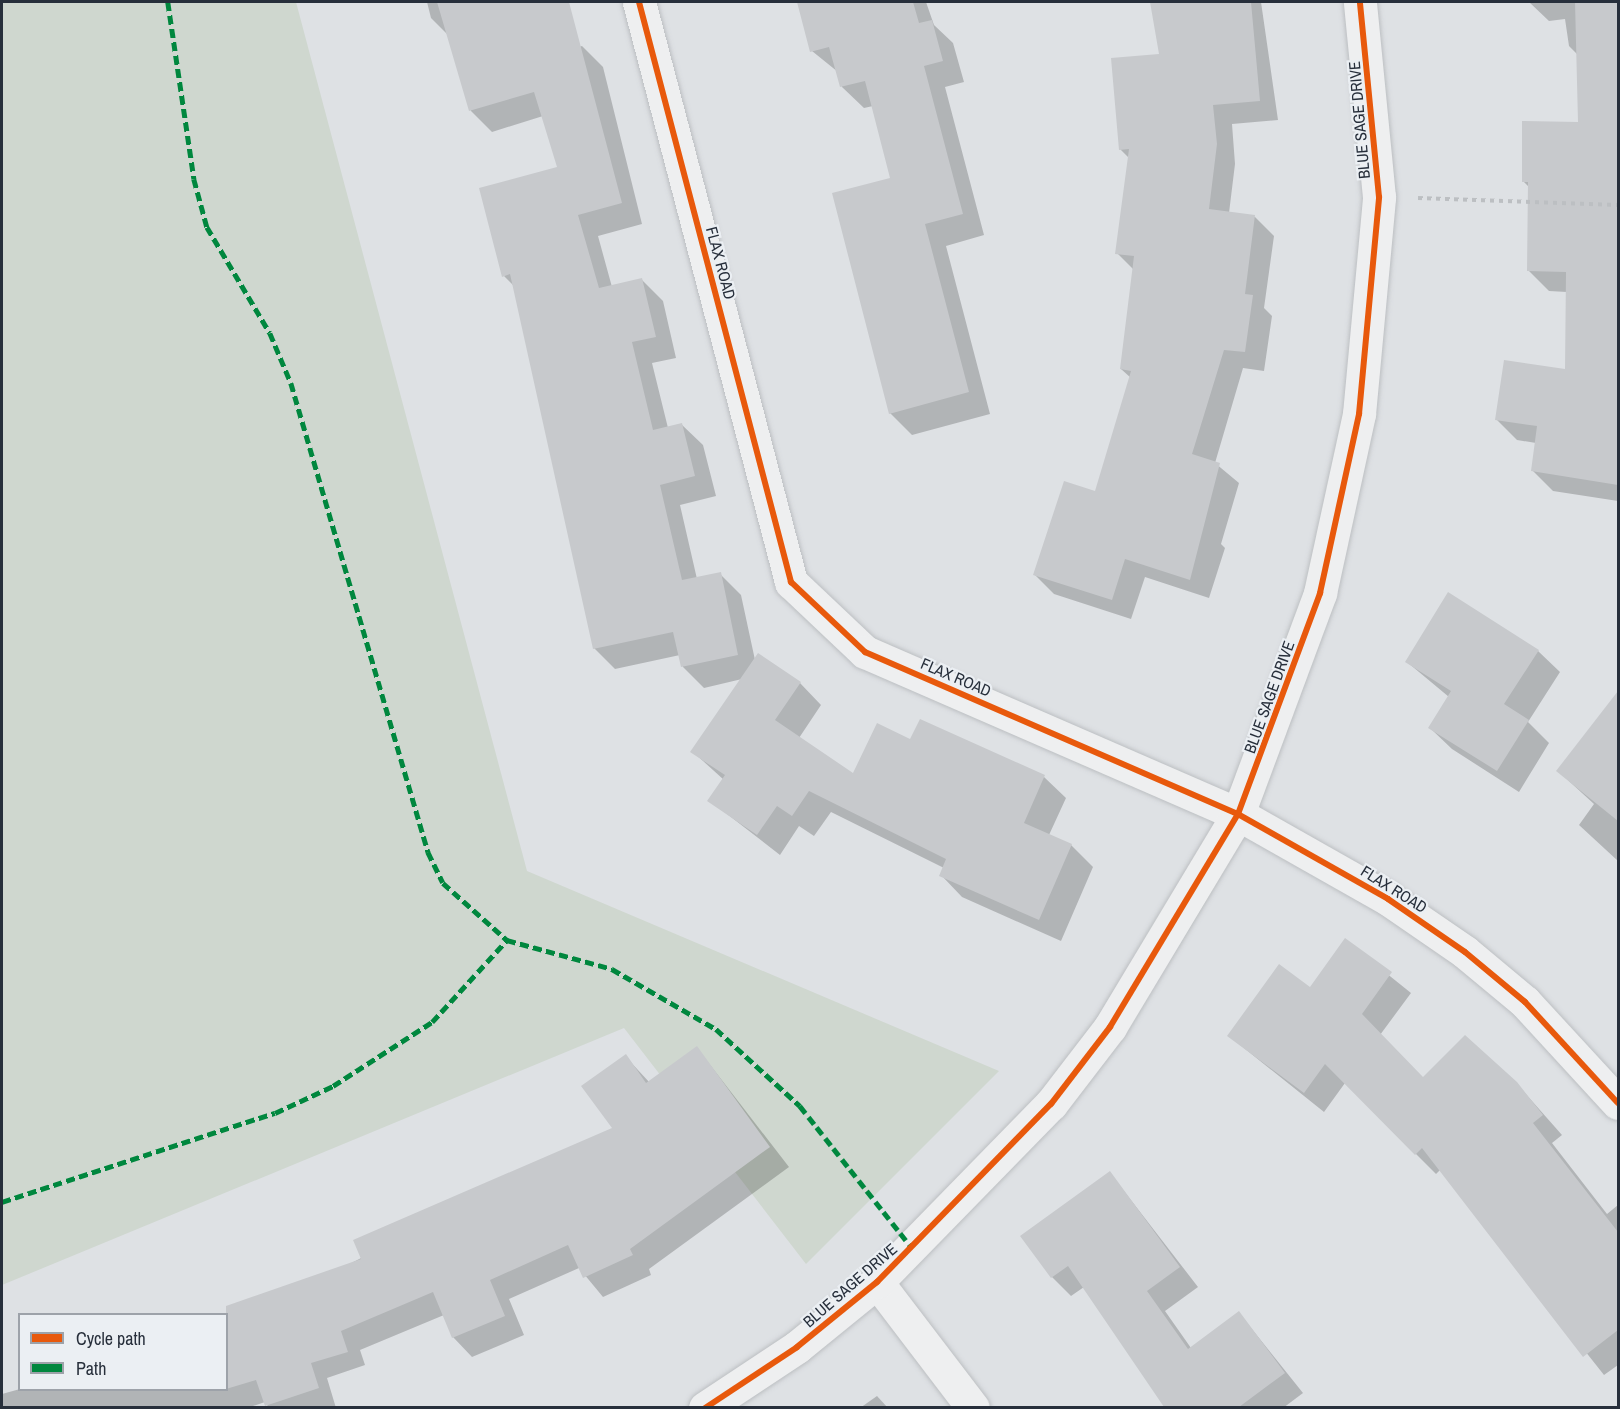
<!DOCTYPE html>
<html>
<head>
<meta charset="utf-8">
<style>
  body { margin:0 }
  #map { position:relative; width:1620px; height:1409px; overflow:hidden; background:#dee1e4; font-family:"Archivo Narrow",sans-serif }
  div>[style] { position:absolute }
  .green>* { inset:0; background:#cfd7cf }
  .shadow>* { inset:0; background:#0003 }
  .building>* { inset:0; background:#c7c9cc }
  .path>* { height:4px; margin-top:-2px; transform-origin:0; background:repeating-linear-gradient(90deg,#bcbfc2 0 4.5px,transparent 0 9px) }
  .roads { filter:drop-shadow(0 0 2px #bcbfc2) drop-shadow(0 0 2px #bcbfc2) }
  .street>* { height:33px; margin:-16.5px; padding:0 16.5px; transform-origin:16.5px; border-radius:16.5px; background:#eeeff0 }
  .quiet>* { height:4.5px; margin-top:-2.25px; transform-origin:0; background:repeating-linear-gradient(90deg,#00873e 0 9px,transparent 0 13.5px) }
  .cycleway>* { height:6px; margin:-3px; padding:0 3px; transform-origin:3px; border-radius:3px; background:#e8590c }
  span { translate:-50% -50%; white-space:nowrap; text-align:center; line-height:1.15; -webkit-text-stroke:4.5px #ebeff3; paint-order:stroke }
  .street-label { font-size:16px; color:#272f3b }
  .frame { position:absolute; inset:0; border:3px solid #272f3b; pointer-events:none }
  .legend { position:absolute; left:18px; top:1313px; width:210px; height:78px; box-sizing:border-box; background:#ebeff3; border:2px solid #9da2a9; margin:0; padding:8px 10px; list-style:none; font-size:18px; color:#272f3b }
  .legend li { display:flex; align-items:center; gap:12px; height:30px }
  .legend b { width:30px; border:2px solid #9da2a9 }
</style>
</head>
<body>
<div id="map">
  <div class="green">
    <i style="clip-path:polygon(2px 2px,296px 2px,527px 871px,999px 1071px,806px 1264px,624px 1028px,2px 1285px)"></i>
  </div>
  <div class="shadow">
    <i style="clip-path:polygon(427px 2px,552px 2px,565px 51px,582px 46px,603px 67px,642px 224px,598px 236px,612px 287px,642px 280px,663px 301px,676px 358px,652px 363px,668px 428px,681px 424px,703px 445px,716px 496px,680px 505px,697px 579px,720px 574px,741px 595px,755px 660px,800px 683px,821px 705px,799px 738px,854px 775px,911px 741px,1044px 777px,1066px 798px,1049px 835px,1071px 845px,1093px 867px,1061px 941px,962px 897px,941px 875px,944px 868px,831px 812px,814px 836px,799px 826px,780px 855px,709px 800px,724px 780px,692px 751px,742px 679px,704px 688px,683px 667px,680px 655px,615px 669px,594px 648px,515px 287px,504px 276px,559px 168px,543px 116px,492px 132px,471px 111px,448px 35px,431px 18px)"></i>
    <i style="clip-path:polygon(799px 2px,926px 2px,934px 25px,953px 43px,964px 82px,945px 87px,984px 235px,946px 246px,990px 414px,912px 435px,890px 413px,892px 179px,873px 106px,864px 108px,842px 87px,838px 72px,812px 51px)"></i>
    <i style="clip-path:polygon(1151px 2px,1261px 2px,1278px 120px,1232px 124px,1235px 164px,1229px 213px,1255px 217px,1274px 236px,1264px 308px,1272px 316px,1264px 371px,1243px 368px,1215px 463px,1239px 483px,1221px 544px,1225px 548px,1209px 598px,1145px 577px,1131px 619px,1054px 594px,1035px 575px,1096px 493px,1131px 378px,1121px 369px,1134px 270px,1117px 253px,1129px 158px,1120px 149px,1160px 55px)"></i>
    <i style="clip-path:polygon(1529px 2px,1618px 2px,1618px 501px,1553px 491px,1532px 470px,1536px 443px,1517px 440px,1496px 419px,1567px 371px,1567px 292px,1549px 291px,1529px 271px,1530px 188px,1523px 181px,1580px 123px,1580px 57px,1569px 46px,1565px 19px,1549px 21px)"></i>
    <i style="clip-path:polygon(1538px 651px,1560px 672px,1528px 722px,1549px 743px,1519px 792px,1452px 749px,1430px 728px,1449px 697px,1407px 662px)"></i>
    <i style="clip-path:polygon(1614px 699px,1618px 702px,1618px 861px,1579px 825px,1594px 804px,1558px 771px)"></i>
    <i style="clip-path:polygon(1345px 940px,1411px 993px,1380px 1035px,1423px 1079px,1516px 1083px,1562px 1135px,1552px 1143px,1607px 1214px,1618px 1205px,1618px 1365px,1604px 1375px,1441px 1169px,1436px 1174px,1345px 1083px,1324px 1112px,1229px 1036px,1310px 989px)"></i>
    <i style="clip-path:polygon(697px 1048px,789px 1167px,649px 1269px,651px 1275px,603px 1297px,579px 1268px,509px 1299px,524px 1335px,472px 1357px,453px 1337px,444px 1315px,360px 1350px,365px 1365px,327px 1378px,336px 1408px,269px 1408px,265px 1402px,247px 1408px,2px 1408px,2px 1394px,20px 1389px,226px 1390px,226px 1327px,614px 1129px,625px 1056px,650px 1083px)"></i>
    <i style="clip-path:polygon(1110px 1173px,1198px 1287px,1165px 1311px,1191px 1348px,1239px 1313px,1303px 1393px,1283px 1408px,1167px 1408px,1084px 1287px,1071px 1296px,1052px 1277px,1022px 1236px)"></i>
    <i style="clip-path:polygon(877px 1396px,888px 1408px,860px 1408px)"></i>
  </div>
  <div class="building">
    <i style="clip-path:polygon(437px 2px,569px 2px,622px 203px,578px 215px,599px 288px,642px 278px,656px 337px,632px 342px,653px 430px,682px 423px,695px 476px,660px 485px,682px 580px,721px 572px,738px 655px,681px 667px,673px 632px,593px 649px,510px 274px,502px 277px,479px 188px,557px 167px,534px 92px,469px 111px)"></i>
    <i style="clip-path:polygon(797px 2px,913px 2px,919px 23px,932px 20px,943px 61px,924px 66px,963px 214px,925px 224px,969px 392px,889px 414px,832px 193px,890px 178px,865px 81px,840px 87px,829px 47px,810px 52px)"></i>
    <i style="clip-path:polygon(1150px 2px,1251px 2px,1260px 101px,1213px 105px,1217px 144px,1209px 209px,1255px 215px,1245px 294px,1253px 295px,1245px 352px,1224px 350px,1192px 454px,1220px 463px,1190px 580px,1125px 559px,1112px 600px,1033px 575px,1064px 481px,1095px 491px,1131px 371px,1120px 369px,1134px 256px,1115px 254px,1129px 149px,1119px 150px,1111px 58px,1159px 54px)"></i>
    <i style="clip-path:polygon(1575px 2px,1618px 2px,1618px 485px,1531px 471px,1537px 426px,1495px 420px,1504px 360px,1565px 369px,1566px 272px,1527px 271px,1528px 182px,1522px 182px,1522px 121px,1578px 122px)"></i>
    <i style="clip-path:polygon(1448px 592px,1539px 650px,1504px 704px,1529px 720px,1497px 771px,1428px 728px,1451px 691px,1405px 662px)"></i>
    <i style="clip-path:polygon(758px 653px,801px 682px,775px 720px,853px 773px,877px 723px,910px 739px,920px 719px,1045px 775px,1024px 823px,1072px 844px,1039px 920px,939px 876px,946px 859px,809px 791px,792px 816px,777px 806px,757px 835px,707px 801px,725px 775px,690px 752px)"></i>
    <i style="clip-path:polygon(1618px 691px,1618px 821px,1556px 771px)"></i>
    <i style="clip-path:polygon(1345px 938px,1392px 972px,1362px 1014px,1423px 1077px,1465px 1035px,1517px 1082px,1543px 1115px,1533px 1123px,1618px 1232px,1618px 1330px,1583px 1357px,1422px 1148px,1415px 1155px,1325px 1064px,1304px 1093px,1227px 1036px,1279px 964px,1310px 987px)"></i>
    <i style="clip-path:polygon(697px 1046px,770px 1147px,630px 1249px,633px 1255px,583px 1278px,568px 1245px,490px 1280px,505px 1316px,452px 1338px,433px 1292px,341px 1331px,348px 1352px,311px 1363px,319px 1388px,265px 1406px,256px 1380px,226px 1389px,226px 1306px,361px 1259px,353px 1240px,612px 1128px,581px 1086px,626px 1054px,646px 1083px)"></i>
    <i style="clip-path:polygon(1110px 1171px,1180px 1267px,1147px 1291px,1188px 1349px,1239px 1311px,1285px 1373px,1239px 1407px,1164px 1407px,1068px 1266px,1051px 1278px,1020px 1236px)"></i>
  </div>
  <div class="path">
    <i style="left:1418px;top:198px;width:200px;rotate:2deg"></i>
  </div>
  <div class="roads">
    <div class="street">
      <i style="left:639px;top:2px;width:600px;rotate:75.31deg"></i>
      <i style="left:791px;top:582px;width:102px;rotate:43.4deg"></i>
      <i style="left:865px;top:652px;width:407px;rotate:23.5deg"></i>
      <i style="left:1238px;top:814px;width:172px;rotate:29.5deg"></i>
      <i style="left:1388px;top:899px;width:93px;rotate:34.5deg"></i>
      <i style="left:1465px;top:952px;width:78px;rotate:39.8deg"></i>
      <i style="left:1525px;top:1002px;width:137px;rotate:47.4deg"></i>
      <i style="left:877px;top:1282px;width:158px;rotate:52.7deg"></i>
      <i style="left:705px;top:1408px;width:110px;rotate:-33.5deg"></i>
      <i style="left:797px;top:1347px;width:103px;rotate:-39.1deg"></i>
      <i style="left:877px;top:1282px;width:249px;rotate:-45.7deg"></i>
      <i style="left:1051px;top:1104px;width:97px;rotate:-52.5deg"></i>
      <i style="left:1110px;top:1027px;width:249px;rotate:-59deg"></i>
      <i style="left:1238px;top:814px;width:236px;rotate:-69.6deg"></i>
      <i style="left:1320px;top:593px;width:183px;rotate:-77.7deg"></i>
      <i style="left:1359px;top:414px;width:218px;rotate:-84.7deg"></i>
      <i style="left:1379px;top:197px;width:196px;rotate:-95.6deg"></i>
    </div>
  </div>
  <div class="quiet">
    <i style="left:168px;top:2px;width:179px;rotate:81.6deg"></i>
    <i style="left:194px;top:179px;width:50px;rotate:74.8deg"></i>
    <i style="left:207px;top:227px;width:123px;rotate:59.3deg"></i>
    <i style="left:270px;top:333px;width:54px;rotate:67.2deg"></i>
    <i style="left:291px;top:383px;width:489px;rotate:73.7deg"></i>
    <i style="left:428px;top:852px;width:34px;rotate:64deg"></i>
    <i style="left:443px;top:883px;width:86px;rotate:41.7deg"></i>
    <i style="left:507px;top:940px;width:109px;rotate:15.4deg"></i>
    <i style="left:612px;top:969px;width:120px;rotate:30deg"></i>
    <i style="left:716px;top:1029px;width:114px;rotate:42.5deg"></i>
    <i style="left:800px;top:1106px;width:181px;rotate:51.7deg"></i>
    <i style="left:2px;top:1202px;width:287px;rotate:-18.1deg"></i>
    <i style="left:275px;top:1113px;width:64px;rotate:-25deg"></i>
    <i style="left:333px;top:1086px;width:118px;rotate:-32.9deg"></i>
    <i style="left:432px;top:1022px;width:111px;rotate:-47.6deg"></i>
  </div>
  <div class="cycleway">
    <i style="left:639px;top:2px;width:600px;rotate:75.31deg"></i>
    <i style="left:791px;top:582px;width:102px;rotate:43.4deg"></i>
    <i style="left:865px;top:652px;width:407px;rotate:23.5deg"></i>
    <i style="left:1238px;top:814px;width:172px;rotate:29.5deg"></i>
    <i style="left:1388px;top:899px;width:93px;rotate:34.5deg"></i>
    <i style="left:1465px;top:952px;width:78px;rotate:39.8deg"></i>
    <i style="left:1525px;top:1002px;width:137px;rotate:47.4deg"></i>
    <i style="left:705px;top:1408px;width:110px;rotate:-33.5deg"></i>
    <i style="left:797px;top:1347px;width:103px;rotate:-39.1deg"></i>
    <i style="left:877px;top:1282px;width:249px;rotate:-45.7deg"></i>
    <i style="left:1051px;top:1104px;width:97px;rotate:-52.5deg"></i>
    <i style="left:1110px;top:1027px;width:249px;rotate:-59deg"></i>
    <i style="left:1238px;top:814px;width:236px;rotate:-69.6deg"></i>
    <i style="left:1320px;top:593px;width:183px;rotate:-77.7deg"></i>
    <i style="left:1359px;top:414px;width:218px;rotate:-84.7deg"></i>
    <i style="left:1379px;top:197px;width:196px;rotate:-95.6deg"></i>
  </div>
  <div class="street-label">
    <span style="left:1359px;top:120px;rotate:-95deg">BLUE SAGE DRIVE</span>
    <span style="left:721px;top:263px;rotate:75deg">FLAX ROAD</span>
    <span style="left:956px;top:677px;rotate:23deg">FLAX ROAD</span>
    <span style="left:1269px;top:697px;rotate:-70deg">BLUE SAGE DRIVE</span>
    <span style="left:1394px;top:889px;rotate:32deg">FLAX ROAD</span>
    <span style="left:850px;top:1285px;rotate:-41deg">BLUE SAGE DRIVE</span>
  </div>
  <div class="frame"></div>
  <ul class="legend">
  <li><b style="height:8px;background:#e8590c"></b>Cycle path</li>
  <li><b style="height:8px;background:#00873e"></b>Path</li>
  </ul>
</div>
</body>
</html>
